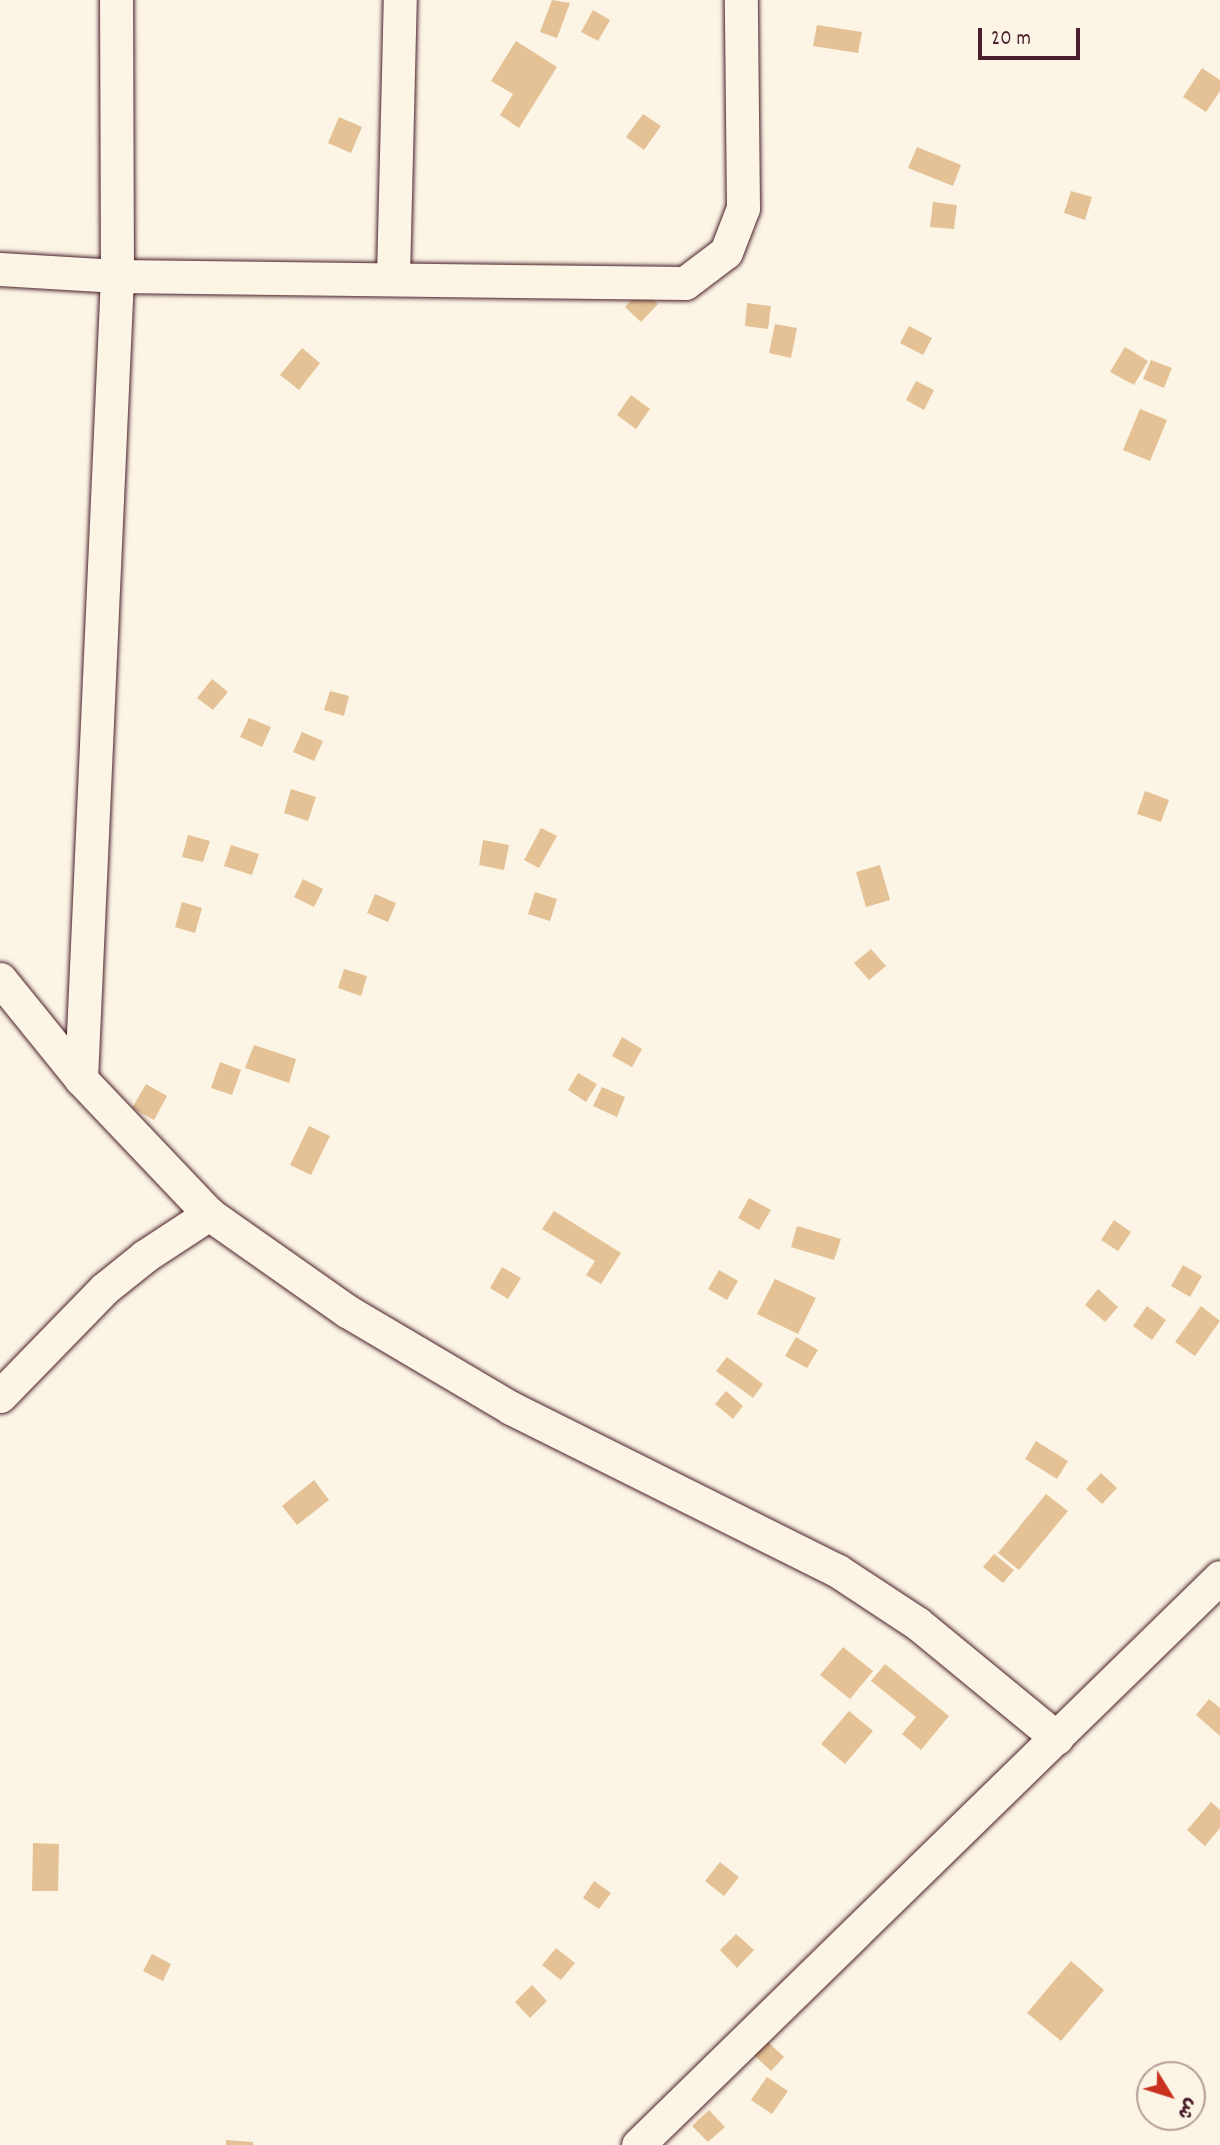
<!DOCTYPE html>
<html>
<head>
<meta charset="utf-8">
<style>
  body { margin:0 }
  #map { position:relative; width:1220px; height:2145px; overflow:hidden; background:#fcf5e5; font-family:Dekko,"Playpen Sans Arabic",sans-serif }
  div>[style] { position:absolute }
  .building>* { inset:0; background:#e4c296 }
  .roads { filter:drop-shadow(0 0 2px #4a1f2b) drop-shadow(0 0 2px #4a1f2b) }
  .minor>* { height:33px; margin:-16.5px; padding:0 16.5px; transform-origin:16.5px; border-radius:16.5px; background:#fcf5e5 }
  span { translate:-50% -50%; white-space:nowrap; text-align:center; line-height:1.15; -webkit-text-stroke:5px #fcf5e5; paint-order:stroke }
  .north { position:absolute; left:1136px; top:2061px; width:70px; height:70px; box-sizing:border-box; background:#fcf5e5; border:2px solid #b59f9b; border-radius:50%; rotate:128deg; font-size:19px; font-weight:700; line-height:28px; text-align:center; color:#4a1f2b }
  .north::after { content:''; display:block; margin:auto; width:24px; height:32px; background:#c8321e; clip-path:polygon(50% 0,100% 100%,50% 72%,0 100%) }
  .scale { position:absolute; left:978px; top:28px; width:102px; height:32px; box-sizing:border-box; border:4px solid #4a1f2b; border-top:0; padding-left:9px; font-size:21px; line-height:24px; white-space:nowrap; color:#4a1f2b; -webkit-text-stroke:5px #fcf5e5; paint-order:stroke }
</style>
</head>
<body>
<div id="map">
  <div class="building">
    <i style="clip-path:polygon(552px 0,570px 3px,557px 38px,540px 32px)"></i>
    <i style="clip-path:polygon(593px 10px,610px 20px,598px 41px,581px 32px)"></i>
    <i style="clip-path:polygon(817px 25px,862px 32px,858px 53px,813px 46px)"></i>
    <i style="clip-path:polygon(516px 41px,557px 67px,519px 128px,500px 115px,513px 94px,491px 81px)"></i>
    <i style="clip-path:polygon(1202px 68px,1220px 80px,1220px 91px,1206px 112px,1183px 97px)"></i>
    <i style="clip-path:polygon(643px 114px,661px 126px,644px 150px,626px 137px)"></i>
    <i style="clip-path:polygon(339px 117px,362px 127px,351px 153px,328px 143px)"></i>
    <i style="clip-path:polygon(917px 147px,961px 165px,953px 186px,908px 168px)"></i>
    <i style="clip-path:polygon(1071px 191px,1092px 197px,1085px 220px,1064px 213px)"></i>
    <i style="clip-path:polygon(933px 202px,957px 205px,954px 229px,930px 227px)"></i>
    <i style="clip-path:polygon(642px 289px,658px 304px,641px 322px,625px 307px)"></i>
    <i style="clip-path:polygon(747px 303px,771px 306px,768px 329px,745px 326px)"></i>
    <i style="clip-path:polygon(775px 324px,797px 328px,791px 358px,769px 353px)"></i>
    <i style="clip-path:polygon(909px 326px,932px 338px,923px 355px,900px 343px)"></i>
    <i style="clip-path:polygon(1125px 347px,1148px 361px,1134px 385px,1110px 372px)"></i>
    <i style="clip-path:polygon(302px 348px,320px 363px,299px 390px,280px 375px)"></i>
    <i style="clip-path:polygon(1151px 360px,1172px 368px,1164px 388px,1143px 379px)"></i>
    <i style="clip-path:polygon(916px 381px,934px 390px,924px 410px,906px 400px)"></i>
    <i style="clip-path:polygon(631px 395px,650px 409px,636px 429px,617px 415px)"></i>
    <i style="clip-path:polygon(1140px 409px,1167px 420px,1150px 461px,1123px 450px)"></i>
    <i style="clip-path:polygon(212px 679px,228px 692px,213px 710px,197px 698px)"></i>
    <i style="clip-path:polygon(330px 691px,349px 696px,344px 716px,324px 710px)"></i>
    <i style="clip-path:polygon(249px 718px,271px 727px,262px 747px,240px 737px)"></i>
    <i style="clip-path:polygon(302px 732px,323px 741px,314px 761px,293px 752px)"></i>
    <i style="clip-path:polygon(291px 789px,316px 797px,308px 821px,284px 813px)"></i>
    <i style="clip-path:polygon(1145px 791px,1169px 800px,1161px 822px,1137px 814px)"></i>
    <i style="clip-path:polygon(541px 828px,557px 836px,539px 868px,524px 860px)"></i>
    <i style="clip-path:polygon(188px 835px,210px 841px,203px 862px,182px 857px)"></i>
    <i style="clip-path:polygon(483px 840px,509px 845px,504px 870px,479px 865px)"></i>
    <i style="clip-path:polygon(231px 845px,259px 854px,252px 875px,224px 866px)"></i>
    <i style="clip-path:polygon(880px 865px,890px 900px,866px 907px,856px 872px)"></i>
    <i style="clip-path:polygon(303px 879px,323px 889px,314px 907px,294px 897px)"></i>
    <i style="clip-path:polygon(535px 892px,557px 899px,550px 921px,528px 914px)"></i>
    <i style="clip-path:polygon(375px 894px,396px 903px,388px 922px,367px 913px)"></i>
    <i style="clip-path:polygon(182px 902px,202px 908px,195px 933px,175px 927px)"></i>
    <i style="clip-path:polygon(871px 949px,886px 966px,869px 980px,854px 963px)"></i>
    <i style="clip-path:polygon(344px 969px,367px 976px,361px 996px,338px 988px)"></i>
    <i style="clip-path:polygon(622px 1037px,642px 1049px,632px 1067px,612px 1056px)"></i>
    <i style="clip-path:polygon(254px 1045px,296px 1059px,289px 1083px,245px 1068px)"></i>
    <i style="clip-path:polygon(220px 1062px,241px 1070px,232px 1095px,211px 1088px)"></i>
    <i style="clip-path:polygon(578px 1073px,597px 1084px,586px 1102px,568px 1090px)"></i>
    <i style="clip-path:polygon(146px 1084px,167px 1096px,154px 1120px,132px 1108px)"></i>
    <i style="clip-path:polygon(602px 1087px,625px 1097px,617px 1117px,593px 1106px)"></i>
    <i style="clip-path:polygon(309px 1126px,330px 1136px,311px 1175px,290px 1165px)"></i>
    <i style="clip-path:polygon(749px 1198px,771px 1210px,759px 1230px,738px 1218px)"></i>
    <i style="clip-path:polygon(554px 1211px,621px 1253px,601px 1284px,586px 1275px,595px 1261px,542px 1229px)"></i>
    <i style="clip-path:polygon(1114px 1220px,1131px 1232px,1118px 1251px,1101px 1240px)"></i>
    <i style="clip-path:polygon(797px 1226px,841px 1239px,834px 1260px,791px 1247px)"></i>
    <i style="clip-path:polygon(1183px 1265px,1202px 1276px,1190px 1297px,1171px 1286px)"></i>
    <i style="clip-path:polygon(502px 1267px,521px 1278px,508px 1299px,490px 1288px)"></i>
    <i style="clip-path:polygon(719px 1270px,738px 1281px,727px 1300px,708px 1289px)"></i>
    <i style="clip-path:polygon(775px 1279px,816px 1298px,798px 1334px,757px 1314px)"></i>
    <i style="clip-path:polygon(1098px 1289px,1118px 1307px,1105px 1322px,1085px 1305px)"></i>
    <i style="clip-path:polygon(1147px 1306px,1166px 1320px,1152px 1340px,1133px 1326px)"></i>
    <i style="clip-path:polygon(1201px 1306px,1220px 1321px,1195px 1356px,1175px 1342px)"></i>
    <i style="clip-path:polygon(796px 1337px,818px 1350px,807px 1368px,785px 1356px)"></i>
    <i style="clip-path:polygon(727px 1357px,763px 1384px,753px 1398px,716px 1371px)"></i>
    <i style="clip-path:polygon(726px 1391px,743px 1406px,733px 1419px,715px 1404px)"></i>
    <i style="clip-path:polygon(1036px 1441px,1068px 1461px,1057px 1479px,1025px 1459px)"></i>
    <i style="clip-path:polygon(1101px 1473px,1117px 1488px,1102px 1504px,1086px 1489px)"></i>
    <i style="clip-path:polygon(314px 1480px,329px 1500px,297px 1525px,282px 1506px)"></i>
    <i style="clip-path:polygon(1046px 1494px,1068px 1511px,1019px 1570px,998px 1553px)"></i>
    <i style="clip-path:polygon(994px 1554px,1014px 1570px,1003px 1583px,983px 1567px)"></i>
    <i style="clip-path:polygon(843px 1647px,873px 1671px,850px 1699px,820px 1675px)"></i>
    <i style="clip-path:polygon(885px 1664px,949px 1716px,921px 1750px,902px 1734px,916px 1717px,871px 1681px)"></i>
    <i style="clip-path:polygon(1209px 1699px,1220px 1708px,1220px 1736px,1196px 1715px)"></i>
    <i style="clip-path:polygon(849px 1711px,873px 1731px,845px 1764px,821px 1744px)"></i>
    <i style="clip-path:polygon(1211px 1802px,1220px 1810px,1220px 1828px,1205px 1846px,1187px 1830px)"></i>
    <i style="clip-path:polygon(33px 1843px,59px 1844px,58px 1891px,32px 1891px)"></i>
    <i style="clip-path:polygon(720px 1862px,739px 1877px,724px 1896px,705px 1881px)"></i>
    <i style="clip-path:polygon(594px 1881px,611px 1893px,599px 1909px,583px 1898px)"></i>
    <i style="clip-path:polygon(736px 1934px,754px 1950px,737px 1968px,720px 1950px)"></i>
    <i style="clip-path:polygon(556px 1948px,575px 1963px,561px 1980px,542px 1965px)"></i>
    <i style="clip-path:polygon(152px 1954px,171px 1964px,163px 1981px,143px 1971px)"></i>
    <i style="clip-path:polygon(1071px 1961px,1104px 1990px,1061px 2041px,1027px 2013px)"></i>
    <i style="clip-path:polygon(532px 1985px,547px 2001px,530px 2018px,515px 2002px)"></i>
    <i style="clip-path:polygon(767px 2041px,784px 2057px,771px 2071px,754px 2055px)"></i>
    <i style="clip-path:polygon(767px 2077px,788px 2091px,772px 2114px,751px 2100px)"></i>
    <i style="clip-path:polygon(709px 2110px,725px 2127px,708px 2142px,692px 2126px)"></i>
    <i style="clip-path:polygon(226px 2140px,253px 2142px,253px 2145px,226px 2145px)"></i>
  </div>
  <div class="roads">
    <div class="minor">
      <i style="left:0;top:269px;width:117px;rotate:3.4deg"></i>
      <i style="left:117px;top:276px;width:568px;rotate:0.71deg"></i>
      <i style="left:685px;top:283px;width:51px;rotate:-37.1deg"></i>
      <i style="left:726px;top:252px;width:47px;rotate:-68.9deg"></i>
      <i style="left:743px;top:208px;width:208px;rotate:-90.6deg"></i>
      <i style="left:393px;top:277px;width:277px;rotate:-88.6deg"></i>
      <i style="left:0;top:979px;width:129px;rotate:51deg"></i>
      <i style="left:81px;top:1079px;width:186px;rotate:46.5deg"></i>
      <i style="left:209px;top:1214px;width:169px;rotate:35.1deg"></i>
      <i style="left:347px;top:1311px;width:191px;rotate:30.6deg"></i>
      <i style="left:511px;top:1408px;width:365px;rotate:26.5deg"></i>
      <i style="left:838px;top:1571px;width:95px;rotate:33.4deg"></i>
      <i style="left:917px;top:1623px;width:181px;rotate:39.4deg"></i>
      <i style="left:81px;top:1079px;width:804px;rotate:-87.43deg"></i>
      <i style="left:117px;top:276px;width:276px;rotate:-90.2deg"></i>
      <i style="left:0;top:1396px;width:149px;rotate:-45.8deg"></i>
      <i style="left:104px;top:1289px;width:53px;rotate:-38.8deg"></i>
      <i style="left:145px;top:1256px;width:77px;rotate:-33.3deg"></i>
      <i style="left:638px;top:2145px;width:813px;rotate:-44.3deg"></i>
    </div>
  </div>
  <div class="north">ش</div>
  <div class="scale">20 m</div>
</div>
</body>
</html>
